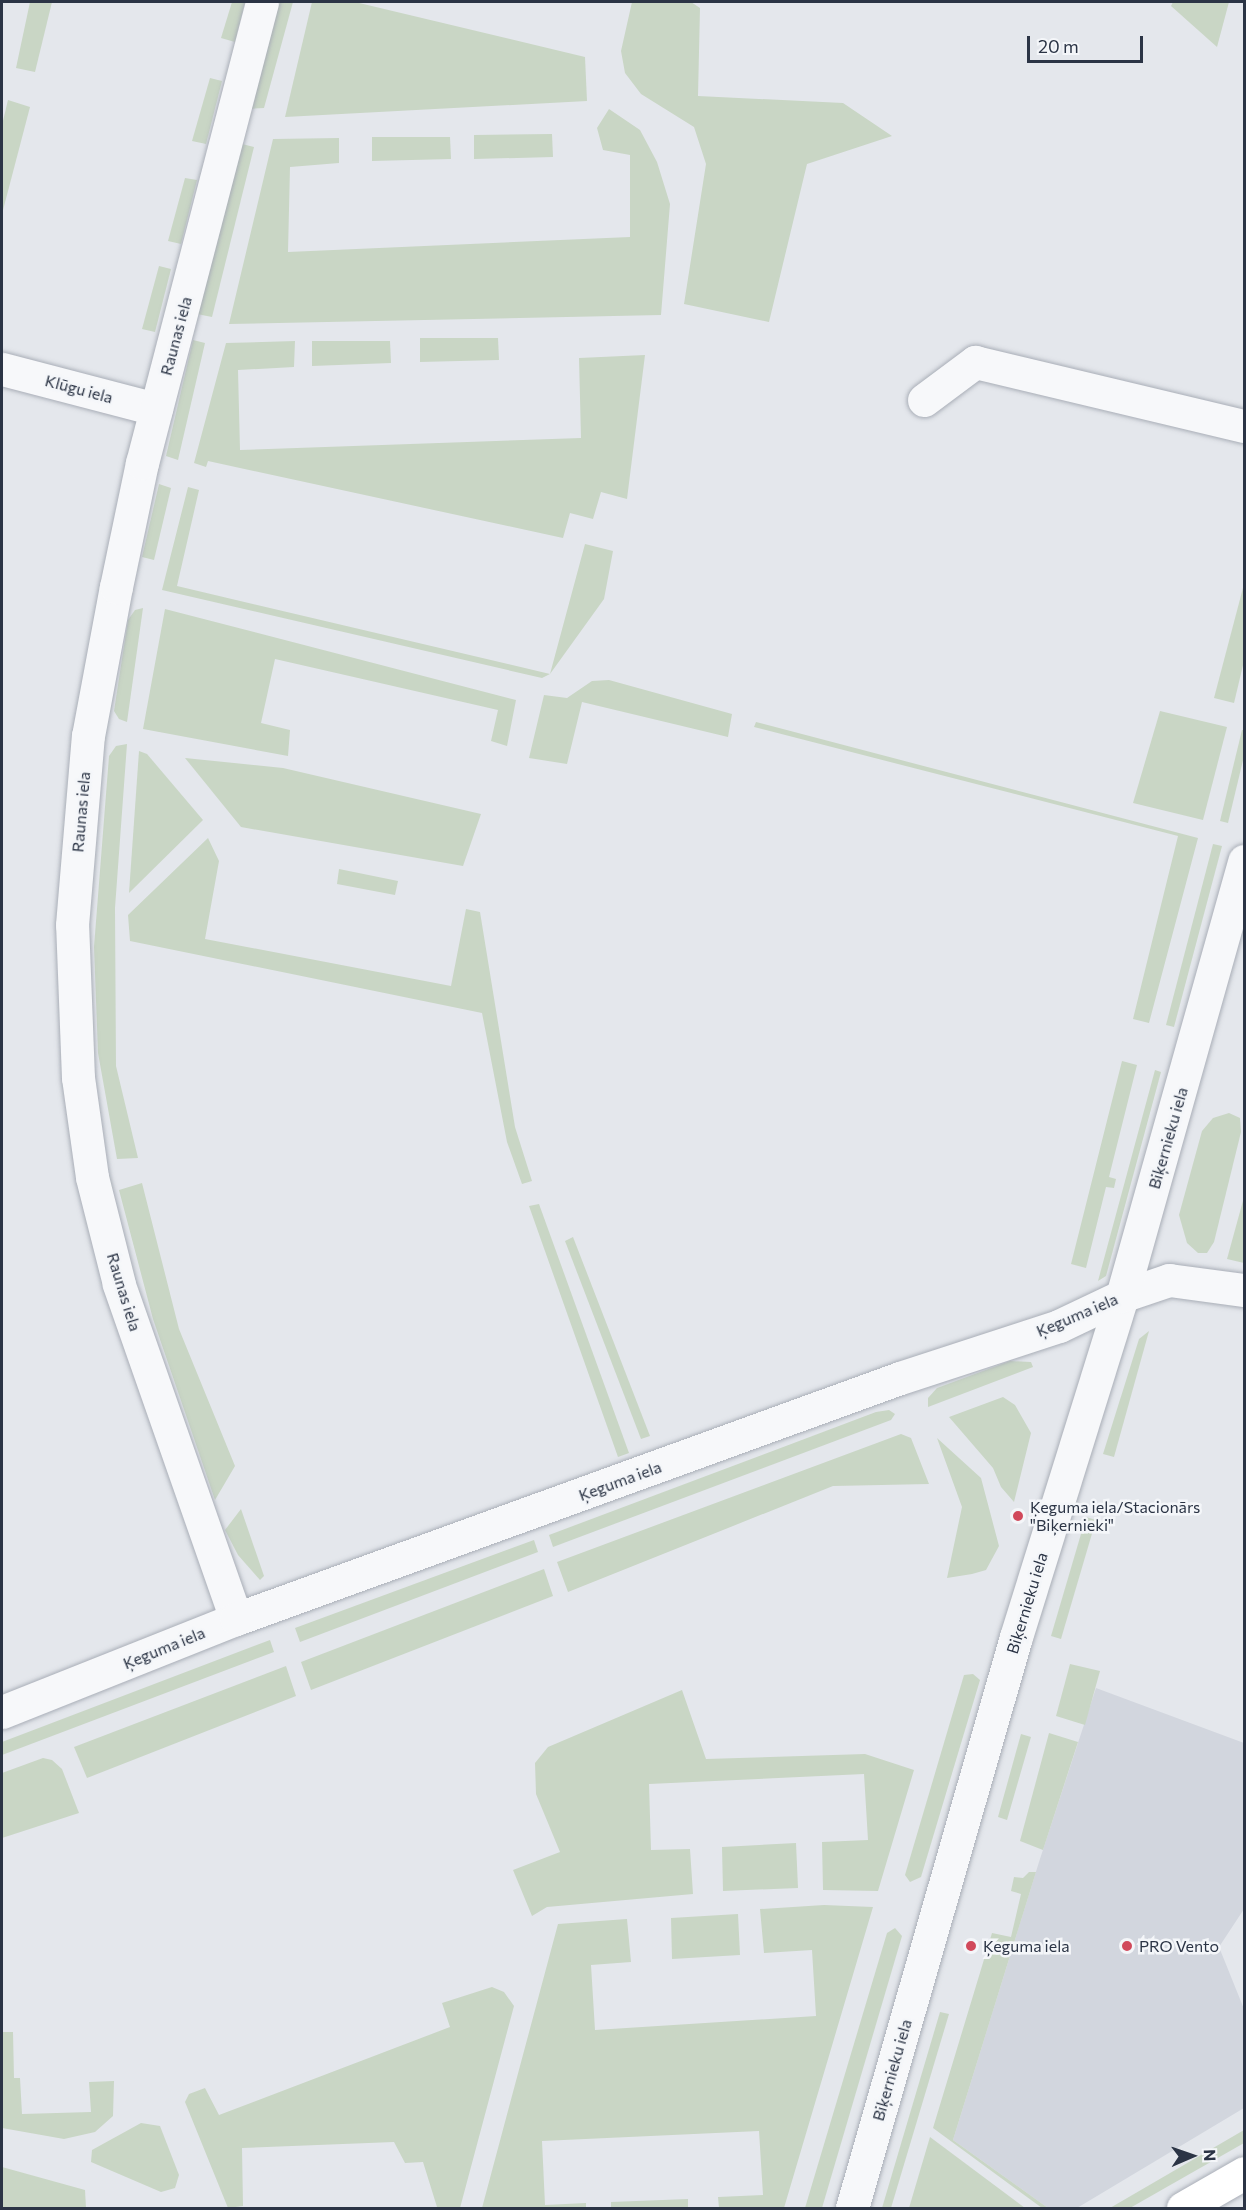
<!DOCTYPE html>
<html>
<head>
<meta charset="utf-8">
<style>
  body { margin:0 }
  #map { position:relative; width:1246px; height:2210px; overflow:hidden; background:#e4e7ec; font-family:Commissioner,sans-serif }
  div>[style] { position:absolute }
  .built>* { inset:0; background:#d2d6de }
  .green>* { inset:0; background:#c9d6c5 }
  .roads { filter:drop-shadow(0 0 2px #a9aeb7) drop-shadow(0 0 2px #a9aeb7) }
  .minor>* { height:33px; margin:-16.5px; padding:0 16.5px; transform-origin:16.5px; border-radius:16.5px; background:#f7f8fa }
  .major>* { height:33px; margin:-16.5px; padding:0 16.5px; transform-origin:16.5px; border-radius:16.5px; background:#fff }
  .dots>* { width:16px; height:16px; translate:-50% -50%; box-sizing:border-box; border:3px solid #f4f6f9; border-radius:50% }
  span { translate:-50% -50%; white-space:nowrap; text-align:center; line-height:1.15; -webkit-text-stroke:5px #f4f6f9; paint-order:stroke }
  .street-label { font-size:16px; color:#2b3445 }
  .poi-label { font-size:16px; color:#2b3445 }
  .left { translate:0 -50%; text-align:left }
  .frame { position:absolute; inset:0; border:3px solid #2b3445; pointer-events:none }
  .north { position:absolute; left:1162px; top:2126px; width:60px; height:60px; -webkit-text-stroke:4px #f4f6f9; paint-order:stroke; rotate:88deg; font-size:16px; font-weight:700; line-height:24px; text-align:center; color:#2b3445 }
  .north::after { content:''; display:block; margin:auto; width:21px; height:27px; background:#2b3445; clip-path:polygon(50% 0,100% 100%,50% 72%,0 100%) }
  .scale { position:absolute; left:1027px; top:36px; width:116px; height:27px; box-sizing:border-box; border:3px solid #2b3445; border-top:0; padding-left:8px; font-size:18px; line-height:21px; white-space:nowrap; color:#2b3445; -webkit-text-stroke:4px #f4f6f9; paint-order:stroke }
</style>
</head>
<body>
<div id="map">
  <div class="built">
    <i style="clip-path:polygon(1096px 1688px,1244px 1743px,1244px 1909px,1219px 1947px,1244px 2009px,1244px 2108px,1077px 2208px,1048px 2208px,953px 2140px,1039px 1862px)"></i>
  </div>
  <div class="green">
    <i style="clip-path:polygon(30px 2px,52px 2px,35px 72px,16px 68px)"></i>
    <i style="clip-path:polygon(232px 2px,245px 2px,235px 42px,221px 38px)"></i>
    <i style="clip-path:polygon(276px 2px,293px 2px,264px 108px,246px 109px)"></i>
    <i style="clip-path:polygon(312px 2px,355px 2px,585px 57px,587px 101px,285px 117px)"></i>
    <i style="clip-path:polygon(632px 2px,691px 2px,700px 8px,698px 96px,843px 103px,892px 136px,807px 164px,769px 322px,684px 304px,706px 164px,694px 127px,641px 94px,625px 73px,621px 51px)"></i>
    <i style="clip-path:polygon(1173px 2px,1229px 2px,1217px 47px,1171px 6px)"></i>
    <i style="clip-path:polygon(210px 78px,222px 81px,206px 144px,192px 141px)"></i>
    <i style="clip-path:polygon(8px 100px,30px 107px,2px 214px,2px 125px)"></i>
    <i style="clip-path:polygon(609px 109px,640px 130px,657px 162px,670px 204px,661px 315px,229px 324px,273px 139px,339px 138px,339px 163px,290px 167px,288px 252px,630px 237px,630px 155px,603px 150px,597px 128px)"></i>
    <i style="clip-path:polygon(552px 134px,553px 157px,474px 159px,474px 135px)"></i>
    <i style="clip-path:polygon(372px 137px,450px 137px,451px 159px,372px 161px)"></i>
    <i style="clip-path:polygon(242px 144px,254px 147px,212px 317px,197px 314px)"></i>
    <i style="clip-path:polygon(185px 178px,197px 180px,181px 244px,168px 241px)"></i>
    <i style="clip-path:polygon(159px 266px,171px 269px,155px 332px,142px 329px)"></i>
    <i style="clip-path:polygon(420px 338px,498px 338px,499px 360px,420px 362px)"></i>
    <i style="clip-path:polygon(193px 340px,205px 343px,178px 460px,166px 456px)"></i>
    <i style="clip-path:polygon(295px 341px,294px 367px,238px 370px,240px 450px,581px 438px,579px 358px,645px 355px,627px 499px,601px 492px,593px 519px,570px 513px,563px 538px,208px 461px,206px 467px,194px 463px,226px 343px)"></i>
    <i style="clip-path:polygon(312px 341px,390px 341px,391px 363px,312px 366px)"></i>
    <i style="clip-path:polygon(159px 484px,171px 488px,154px 560px,142px 557px)"></i>
    <i style="clip-path:polygon(188px 487px,199px 490px,177px 586px,550px 674px,585px 544px,613px 551px,604px 599px,550px 674px,542px 678px,162px 590px)"></i>
    <i style="clip-path:polygon(1244px 584px,1244px 661px,1234px 703px,1214px 698px)"></i>
    <i style="clip-path:polygon(143px 608px,127px 722px,119px 719px,114px 711px,128px 620px,135px 610px)"></i>
    <i style="clip-path:polygon(165px 609px,516px 700px,507px 746px,491px 741px,498px 710px,275px 659px,261px 723px,290px 730px,288px 756px,143px 729px)"></i>
    <i style="clip-path:polygon(609px 680px,732px 714px,728px 737px,582px 702px,567px 764px,529px 758px,544px 695px,567px 698px,592px 681px)"></i>
    <i style="clip-path:polygon(1160px 711px,1227px 727px,1203px 820px,1133px 803px)"></i>
    <i style="clip-path:polygon(756px 722px,1198px 838px,1149px 1023px,1133px 1019px,1178px 836px,754px 727px)"></i>
    <i style="clip-path:polygon(1242px 730px,1244px 730px,1244px 756px,1228px 823px,1220px 821px)"></i>
    <i style="clip-path:polygon(127px 744px,115px 908px,116px 1066px,138px 1158px,117px 1159px,98px 1053px,94px 947px,109px 756px,116px 746px)"></i>
    <i style="clip-path:polygon(139px 751px,147px 754px,203px 820px,129px 893px)"></i>
    <i style="clip-path:polygon(185px 758px,283px 768px,481px 814px,463px 866px,241px 827px)"></i>
    <i style="clip-path:polygon(208px 838px,219px 861px,205px 939px,451px 986px,466px 909px,480px 912px,515px 1127px,532px 1181px,522px 1184px,507px 1142px,482px 1013px,130px 941px,128px 915px)"></i>
    <i style="clip-path:polygon(1213px 844px,1222px 846px,1174px 1027px,1166px 1025px)"></i>
    <i style="clip-path:polygon(339px 869px,398px 881px,395px 895px,337px 884px)"></i>
    <i style="clip-path:polygon(1122px 1061px,1137px 1065px,1109px 1177px,1116px 1179px,1114px 1188px,1106px 1187px,1086px 1268px,1071px 1264px)"></i>
    <i style="clip-path:polygon(1155px 1070px,1161px 1072px,1106px 1276px,1098px 1281px)"></i>
    <i style="clip-path:polygon(1229px 1113px,1240px 1118px,1241px 1132px,1214px 1242px,1207px 1253px,1198px 1253px,1187px 1243px,1179px 1215px,1202px 1131px,1213px 1118px)"></i>
    <i style="clip-path:polygon(142px 1183px,179px 1329px,235px 1466px,215px 1500px,153px 1319px,119px 1190px)"></i>
    <i style="clip-path:polygon(1244px 1197px,1244px 1263px,1227px 1259px)"></i>
    <i style="clip-path:polygon(539px 1204px,629px 1453px,618px 1457px,529px 1206px)"></i>
    <i style="clip-path:polygon(573px 1237px,650px 1436px,641px 1439px,565px 1241px)"></i>
    <i style="clip-path:polygon(1149px 1331px,1114px 1457px,1103px 1454px,1139px 1339px)"></i>
    <i style="clip-path:polygon(1010px 1361px,1031px 1362px,1033px 1367px,928px 1407px,928px 1398px,937px 1388px)"></i>
    <i style="clip-path:polygon(1003px 1397px,1015px 1405px,1031px 1433px,1014px 1502px,1001px 1487px,993px 1468px,949px 1417px)"></i>
    <i style="clip-path:polygon(889px 1410px,895px 1414px,891px 1420px,553px 1547px,549px 1535px,876px 1412px)"></i>
    <i style="clip-path:polygon(901px 1434px,911px 1438px,929px 1484px,833px 1486px,568px 1592px,557px 1562px)"></i>
    <i style="clip-path:polygon(937px 1438px,981px 1478px,999px 1546px,986px 1570px,972px 1574px,947px 1578px,962px 1507px)"></i>
    <i style="clip-path:polygon(241px 1509px,264px 1576px,260px 1580px,238px 1555px,225px 1530px)"></i>
    <i style="clip-path:polygon(1086px 1517px,1096px 1520px,1061px 1639px,1051px 1636px)"></i>
    <i style="clip-path:polygon(534px 1540px,538px 1552px,300px 1642px,295px 1628px)"></i>
    <i style="clip-path:polygon(544px 1569px,553px 1596px,311px 1690px,301px 1662px)"></i>
    <i style="clip-path:polygon(270px 1640px,274px 1652px,2px 1755px,2px 1742px)"></i>
    <i style="clip-path:polygon(1070px 1664px,1100px 1671px,1085px 1725px,1056px 1716px)"></i>
    <i style="clip-path:polygon(286px 1666px,296px 1696px,87px 1778px,74px 1747px)"></i>
    <i style="clip-path:polygon(973px 1674px,980px 1680px,921px 1877px,910px 1882px,905px 1875px,964px 1675px)"></i>
    <i style="clip-path:polygon(682px 1690px,706px 1759px,865px 1754px,914px 1770px,878px 1891px,823px 1890px,822px 1842px,868px 1840px,864px 1774px,649px 1784px,651px 1850px,690px 1849px,693px 1894px,547px 1907px,532px 1916px,513px 1870px,560px 1852px,536px 1794px,535px 1763px,548px 1747px)"></i>
    <i style="clip-path:polygon(1049px 1733px,1078px 1742px,1043px 1850px,1020px 1841px)"></i>
    <i style="clip-path:polygon(1021px 1734px,1031px 1737px,1007px 1820px,998px 1817px)"></i>
    <i style="clip-path:polygon(43px 1758px,52px 1760px,62px 1769px,79px 1813px,2px 1838px,2px 1773px)"></i>
    <i style="clip-path:polygon(796px 1843px,798px 1888px,723px 1891px,722px 1847px)"></i>
    <i style="clip-path:polygon(1029px 1872px,1036px 1872px,953px 2140px,1048px 2208px,1042px 2208px,933px 2128px,992px 1933px,1011px 1937px,1021px 1894px,1011px 1891px,1014px 1877px,1023px 1878px)"></i>
    <i style="clip-path:polygon(824px 1905px,873px 1907px,784px 2208px,719px 2208px,718px 2197px,763px 2195px,759px 2131px,542px 2141px,545px 2205px,586px 2203px,586px 2208px,482px 2208px,558px 1924px,627px 1919px,631px 1962px,591px 1965px,595px 2030px,816px 2016px,812px 1950px,764px 1953px,760px 1909px)"></i>
    <i style="clip-path:polygon(738px 1914px,740px 1955px,672px 1959px,671px 1918px)"></i>
    <i style="clip-path:polygon(895px 1928px,902px 1936px,822px 2208px,805px 2208px,887px 1933px)"></i>
    <i style="clip-path:polygon(492px 1987px,504px 1992px,514px 2006px,460px 2208px,437px 2207px,423px 2162px,405px 2163px,394px 2142px,242px 2148px,243px 2206px,228px 2208px,185px 2102px,189px 2094px,205px 2088px,219px 2115px,450px 2027px,442px 2003px)"></i>
    <i style="clip-path:polygon(940px 2012px,949px 2014px,891px 2208px,882px 2208px)"></i>
    <i style="clip-path:polygon(2px 2032px,13px 2032px,14px 2078px,20px 2078px,22px 2114px,91px 2112px,89px 2082px,114px 2081px,113px 2116px,95px 2132px,64px 2139px,2px 2128px)"></i>
    <i style="clip-path:polygon(141px 2123px,160px 2126px,179px 2175px,175px 2188px,161px 2192px,91px 2162px,92px 2150px)"></i>
    <i style="clip-path:polygon(1244px 2130px,1244px 2143px,1130px 2208px,1110px 2208px)"></i>
    <i style="clip-path:polygon(930px 2137px,1025px 2208px,909px 2208px)"></i>
    <i style="clip-path:polygon(2px 2167px,85px 2190px,86px 2208px,2px 2208px)"></i>
    <i style="clip-path:polygon(688px 2199px,688px 2208px,611px 2208px,611px 2202px)"></i>
  </div>
  <div class="roads">
    <div class="minor">
      <i style="left:2px;top:369px;width:159px;rotate:14.6deg"></i>
      <i style="left:924px;top:400px;width:64px;rotate:-36.7deg"></i>
      <i style="left:975px;top:362px;width:277px;rotate:13.4deg"></i>
      <i style="left:236px;top:1619px;width:355px;rotate:-109.3deg"></i>
      <i style="left:119px;top:1284px;width:110px;rotate:-104.2deg"></i>
      <i style="left:92px;top:1177px;width:100px;rotate:-98deg"></i>
      <i style="left:78px;top:1078px;width:153px;rotate:-92.2deg"></i>
      <i style="left:72px;top:925px;width:190px;rotate:-85.2deg"></i>
      <i style="left:88px;top:736px;width:152px;rotate:-79.4deg"></i>
      <i style="left:116px;top:587px;width:127px;rotate:-78.2deg"></i>
      <i style="left:142px;top:463px;width:476px;rotate:-75.4deg"></i>
      <i style="left:2px;top:1712px;width:252px;rotate:-21.7deg"></i>
      <i style="left:236px;top:1619px;width:706px;rotate:-19.95deg"></i>
      <i style="left:900px;top:1378px;width:167px;rotate:-18.1deg"></i>
      <i style="left:1059px;top:1326px;width:70px;rotate:-25.5deg"></i>
      <i style="left:1122px;top:1296px;width:50px;rotate:-18.8deg"></i>
      <i style="left:1169px;top:1280px;width:76px;rotate:7.6deg"></i>
      <i style="left:852px;top:2208px;width:594px;rotate:-73.98deg"></i>
      <i style="left:1016px;top:1637px;width:357px;rotate:-72.7deg"></i>
      <i style="left:1122px;top:1296px;width:452px;rotate:-74.3deg"></i>
    </div>
    <div class="major">
      <i style="left:1183px;top:2208px;width:70px;rotate:-29.8deg"></i>
    </div>
  </div>
  <div class="dots">
    <i style="left:1018px;top:1516px;background:#d1495b"></i>
    <i style="left:971px;top:1946px;background:#d1495b"></i>
    <i style="left:1127px;top:1946px;background:#d1495b"></i>
  </div>
  <div class="street-label">
    <span style="left:176px;top:336px;rotate:-75deg">Raunas iela</span>
    <span style="left:79px;top:389px;rotate:15deg">Klūgu iela</span>
    <span style="left:81px;top:812px;rotate:-85deg">Raunas iela</span>
    <span style="left:1168px;top:1138px;rotate:-74deg">Biķernieku iela</span>
    <span style="left:124px;top:1292px;rotate:73deg">Raunas iela</span>
    <span style="left:1077px;top:1315px;rotate:-23deg">Ķeguma iela</span>
    <span style="left:620px;top:1481px;rotate:-20deg">Ķeguma iela</span>
    <span style="left:1027px;top:1603px;rotate:-73deg">Biķernieku iela</span>
    <span style="left:164px;top:1648px;rotate:-22deg">Ķeguma iela</span>
    <span style="left:892px;top:2070px;rotate:-74deg">Biķernieku iela</span>
  </div>
  <div class="poi-label">
    <span class="left" style="left:1030px;top:1516px">Ķeguma iela/Stacionārs<br>"Biķernieki"</span>
    <span class="left" style="left:983px;top:1946px">Ķeguma iela</span>
    <span class="left" style="left:1139px;top:1946px">PRO Vento</span>
  </div>
  <div class="frame"></div>
  <div class="north">N</div>
  <div class="scale">20 m</div>
</div>
</body>
</html>
